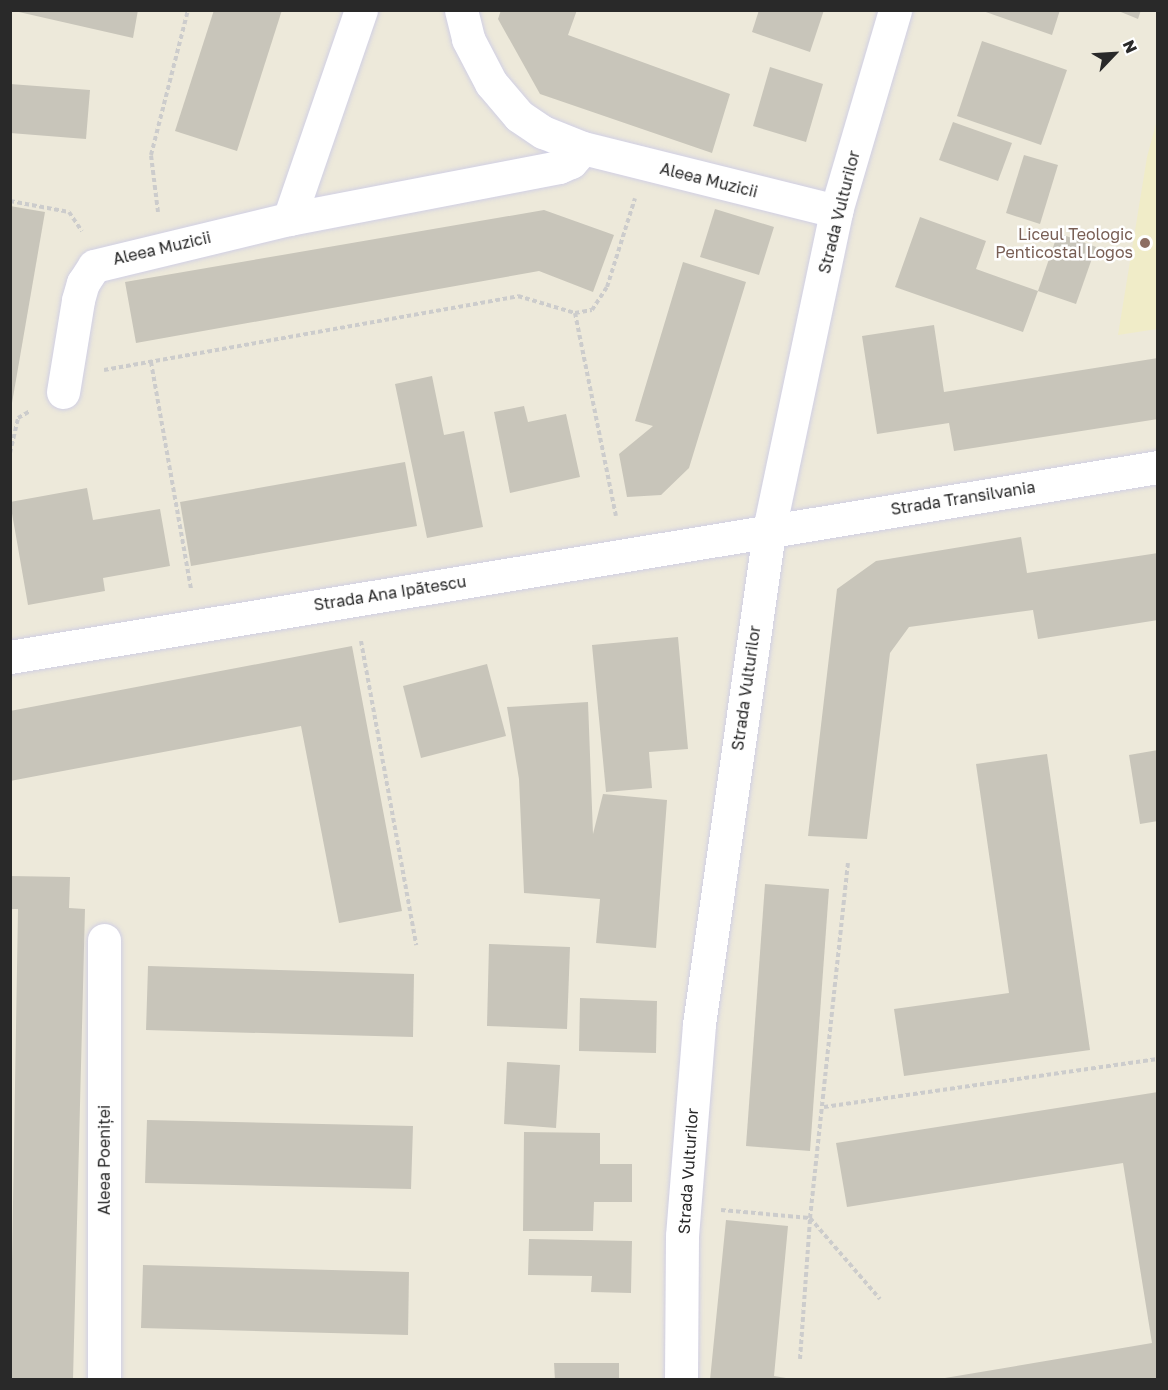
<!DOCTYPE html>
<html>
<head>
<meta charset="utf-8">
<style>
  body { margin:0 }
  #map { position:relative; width:1168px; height:1390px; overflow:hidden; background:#ede9da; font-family:"Golos Text",sans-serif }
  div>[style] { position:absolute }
  .education>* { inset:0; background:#f0ecc8 }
  .building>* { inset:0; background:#c8c5ba }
  .path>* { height:4px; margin-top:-2px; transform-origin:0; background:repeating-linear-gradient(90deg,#ccc 0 4.5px,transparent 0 7.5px) }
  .roads { filter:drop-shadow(0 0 2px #d0cfe4) drop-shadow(0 0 2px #d0cfe4) }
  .minor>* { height:33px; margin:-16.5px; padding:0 16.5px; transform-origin:16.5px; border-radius:16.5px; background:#fff }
  .dots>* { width:16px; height:16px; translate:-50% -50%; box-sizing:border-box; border:3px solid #fff; border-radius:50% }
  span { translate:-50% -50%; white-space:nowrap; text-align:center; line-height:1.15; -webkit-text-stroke:5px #fff; paint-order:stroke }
  .street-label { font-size:16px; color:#292929 }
  .education-label { font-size:16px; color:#785e54 }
  .right { translate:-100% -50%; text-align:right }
  .frame { position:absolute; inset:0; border:12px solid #292929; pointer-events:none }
  .north { position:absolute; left:1084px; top:24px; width:60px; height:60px; -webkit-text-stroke:4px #fff; paint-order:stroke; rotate:65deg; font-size:16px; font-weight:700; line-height:24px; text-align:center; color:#292929 }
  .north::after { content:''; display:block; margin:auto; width:21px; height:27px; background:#292929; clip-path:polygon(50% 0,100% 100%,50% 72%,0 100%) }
</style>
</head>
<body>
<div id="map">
  <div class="education">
    <i style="clip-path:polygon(1157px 120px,1157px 329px,1118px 335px,1147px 157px)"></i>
  </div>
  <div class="building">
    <i style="clip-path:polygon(10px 10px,138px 10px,133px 38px)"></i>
    <i style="clip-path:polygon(214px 10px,282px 10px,237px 151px,175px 131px)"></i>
    <i style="clip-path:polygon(501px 10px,577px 10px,568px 35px,730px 94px,712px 153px,540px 94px,498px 19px)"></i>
    <i style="clip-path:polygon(759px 10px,824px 10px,810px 52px,752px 32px)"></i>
    <i style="clip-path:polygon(980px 10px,1060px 10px,1052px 35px)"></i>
    <i style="clip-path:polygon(1116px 10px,1141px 10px,1138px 19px)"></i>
    <i style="clip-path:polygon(982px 41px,1067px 70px,1041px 145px,957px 116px)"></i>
    <i style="clip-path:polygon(770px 67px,823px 84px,806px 142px,753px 126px)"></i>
    <i style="clip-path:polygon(10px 84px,90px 90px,86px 139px,10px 133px)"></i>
    <i style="clip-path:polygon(953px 122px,1012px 143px,998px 181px,939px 160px)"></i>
    <i style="clip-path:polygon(1024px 155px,1058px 165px,1040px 224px,1006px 213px)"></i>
    <i style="clip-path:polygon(10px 206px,45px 212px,12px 403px,10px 403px)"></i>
    <i style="clip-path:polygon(715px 209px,774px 227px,759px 275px,700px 257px)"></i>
    <i style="clip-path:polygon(544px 210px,614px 235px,593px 292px,539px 271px,136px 343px,125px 282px)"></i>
    <i style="clip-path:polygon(920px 217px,986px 241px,976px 269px,1038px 291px,1023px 332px,895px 287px)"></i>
    <i style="clip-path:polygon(1058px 233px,1096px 247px,1076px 304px,1038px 291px)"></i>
    <i style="clip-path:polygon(683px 262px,746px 282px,689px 468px,661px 495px,627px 497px,619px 454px,653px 426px,635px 421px)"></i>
    <i style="clip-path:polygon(934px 325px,944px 392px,1158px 358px,1158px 419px,954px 451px,949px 423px,877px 434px,862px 336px)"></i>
    <i style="clip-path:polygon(432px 376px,444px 435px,464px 431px,483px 527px,427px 538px,395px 384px)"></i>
    <i style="clip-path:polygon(524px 406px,528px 422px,566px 414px,580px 477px,510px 493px,494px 412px)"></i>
    <i style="clip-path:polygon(405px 462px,417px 526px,191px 566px,180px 502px)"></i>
    <i style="clip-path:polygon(87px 488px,93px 520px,160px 509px,170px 566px,103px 578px,105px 591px,28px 605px,10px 502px)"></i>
    <i style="clip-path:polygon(1021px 537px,1027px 573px,1158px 553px,1158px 620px,1038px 639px,1033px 610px,909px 627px,890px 653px,867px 839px,808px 836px,837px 589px,876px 561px)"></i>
    <i style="clip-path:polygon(678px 637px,688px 749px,649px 752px,652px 788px,606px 792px,592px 645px)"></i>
    <i style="clip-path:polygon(352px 646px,402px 911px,339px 923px,301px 726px,10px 781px,10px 711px)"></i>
    <i style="clip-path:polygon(487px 664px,506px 736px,421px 758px,403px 686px)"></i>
    <i style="clip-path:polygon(588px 702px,593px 834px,603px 794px,667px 800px,656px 948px,596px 943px,600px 899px,524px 893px,519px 779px,507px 707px)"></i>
    <i style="clip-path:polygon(1158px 750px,1158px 821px,1140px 824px,1129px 755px)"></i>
    <i style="clip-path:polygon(1047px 754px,1090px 1050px,904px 1076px,894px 1009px,1009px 993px,976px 764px)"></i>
    <i style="clip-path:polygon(10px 876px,70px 877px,69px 908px,85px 909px,73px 1380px,10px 1380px,18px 909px,10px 909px)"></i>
    <i style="clip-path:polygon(765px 884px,829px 889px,810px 1151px,746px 1146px)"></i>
    <i style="clip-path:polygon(489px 944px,570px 947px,567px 1029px,487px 1026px)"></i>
    <i style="clip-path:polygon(148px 966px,414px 974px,413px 1037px,146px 1030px)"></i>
    <i style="clip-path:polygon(580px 998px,657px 1001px,656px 1053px,579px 1051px)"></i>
    <i style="clip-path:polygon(507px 1062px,560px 1065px,556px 1128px,504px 1124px)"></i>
    <i style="clip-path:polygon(1158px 1092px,1158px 1380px,933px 1380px,1152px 1343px,1123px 1163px,847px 1207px,836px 1143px)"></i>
    <i style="clip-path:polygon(147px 1120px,413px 1126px,411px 1189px,145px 1183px)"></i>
    <i style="clip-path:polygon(524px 1132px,600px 1133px,600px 1164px,632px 1164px,632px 1202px,594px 1202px,593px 1231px,523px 1231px)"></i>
    <i style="clip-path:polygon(726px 1220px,788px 1226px,774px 1376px,798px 1380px,710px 1380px)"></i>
    <i style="clip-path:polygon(529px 1239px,632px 1241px,631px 1293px,591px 1292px,592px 1276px,528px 1275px)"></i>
    <i style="clip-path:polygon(143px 1265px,409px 1272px,408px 1335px,141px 1328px)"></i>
    <i style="clip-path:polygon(554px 1363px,619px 1363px,619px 1380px,555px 1380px)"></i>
  </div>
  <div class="path">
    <i style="left:10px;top:201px;width:60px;rotate:10.6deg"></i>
    <i style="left:69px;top:212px;width:23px;rotate:56deg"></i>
    <i style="left:158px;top:212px;width:57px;rotate:-97deg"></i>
    <i style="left:151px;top:155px;width:150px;rotate:-75.7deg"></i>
    <i style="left:575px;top:313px;width:17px;rotate:-10deg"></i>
    <i style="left:592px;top:310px;width:27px;rotate:-57deg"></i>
    <i style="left:607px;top:287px;width:93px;rotate:-72.5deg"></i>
    <i style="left:151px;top:362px;width:231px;rotate:80deg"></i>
    <i style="left:104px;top:370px;width:421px;rotate:-10.1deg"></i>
    <i style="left:518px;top:296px;width:59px;rotate:16.6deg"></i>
    <i style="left:575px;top:313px;width:207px;rotate:78.6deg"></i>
    <i style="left:10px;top:453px;width:36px;rotate:-77deg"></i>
    <i style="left:18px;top:418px;width:14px;rotate:-30deg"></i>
    <i style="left:361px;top:641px;width:309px;rotate:79.7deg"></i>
    <i style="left:824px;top:1107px;width:337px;rotate:-8.2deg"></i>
    <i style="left:721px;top:1210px;width:89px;rotate:5.1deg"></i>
    <i style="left:810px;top:1218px;width:107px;rotate:49.2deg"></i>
    <i style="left:800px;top:1359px;width:141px;rotate:-85.9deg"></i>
    <i style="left:810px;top:1218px;width:357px;rotate:-83.9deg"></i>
  </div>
  <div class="roads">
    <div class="minor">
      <i style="left:461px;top:10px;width:30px;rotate:76deg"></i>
      <i style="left:468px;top:39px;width:50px;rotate:62.4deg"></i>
      <i style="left:491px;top:83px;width:43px;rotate:49.7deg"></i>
      <i style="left:519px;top:116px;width:29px;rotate:34deg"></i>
      <i style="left:543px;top:132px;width:43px;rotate:21.8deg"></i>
      <i style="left:583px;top:148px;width:261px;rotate:14deg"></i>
      <i style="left:289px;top:219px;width:221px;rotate:-71deg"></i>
      <i style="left:63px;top:392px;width:93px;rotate:-80.7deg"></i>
      <i style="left:78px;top:300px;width:18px;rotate:-74deg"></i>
      <i style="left:83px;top:283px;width:20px;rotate:-57deg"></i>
      <i style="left:94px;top:266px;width:201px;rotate:-13.6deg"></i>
      <i style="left:289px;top:219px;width:275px;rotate:-10.9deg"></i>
      <i style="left:559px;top:167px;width:13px;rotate:-23deg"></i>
      <i style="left:571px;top:162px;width:18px;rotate:-49deg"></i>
      <i style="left:10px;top:657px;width:1164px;rotate:-9.4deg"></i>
      <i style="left:104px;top:1380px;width:440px;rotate:-90deg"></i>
      <i style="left:681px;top:1380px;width:144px;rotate:-89.6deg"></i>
      <i style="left:682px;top:1236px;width:213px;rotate:-85.4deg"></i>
      <i style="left:699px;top:1024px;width:499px;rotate:-81.9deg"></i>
      <i style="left:769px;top:530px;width:326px;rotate:-78.1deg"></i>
      <i style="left:836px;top:211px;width:209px;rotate:-73.6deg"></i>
    </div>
  </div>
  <div class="dots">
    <i style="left:1145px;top:243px;background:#8d6e63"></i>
  </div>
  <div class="street-label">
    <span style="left:709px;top:180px;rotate:14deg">Aleea Muzicii</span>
    <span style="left:839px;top:212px;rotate:-76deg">Strada Vulturilor</span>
    <span style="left:162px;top:248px;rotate:-13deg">Aleea Muzicii</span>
    <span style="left:963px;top:498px;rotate:-9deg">Strada Transilvania</span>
    <span style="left:390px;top:593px;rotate:-9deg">Strada Ana Ipătescu</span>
    <span style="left:746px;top:688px;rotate:-82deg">Strada Vulturilor</span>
    <span style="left:104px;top:1160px;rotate:-90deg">Aleea Poeniței</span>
    <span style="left:688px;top:1171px;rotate:-86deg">Strada Vulturilor</span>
  </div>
  <div class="education-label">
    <span class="right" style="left:1133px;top:243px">Liceul Teologic<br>Penticostal Logos</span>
  </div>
  <div class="frame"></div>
  <div class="north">N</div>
</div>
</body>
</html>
